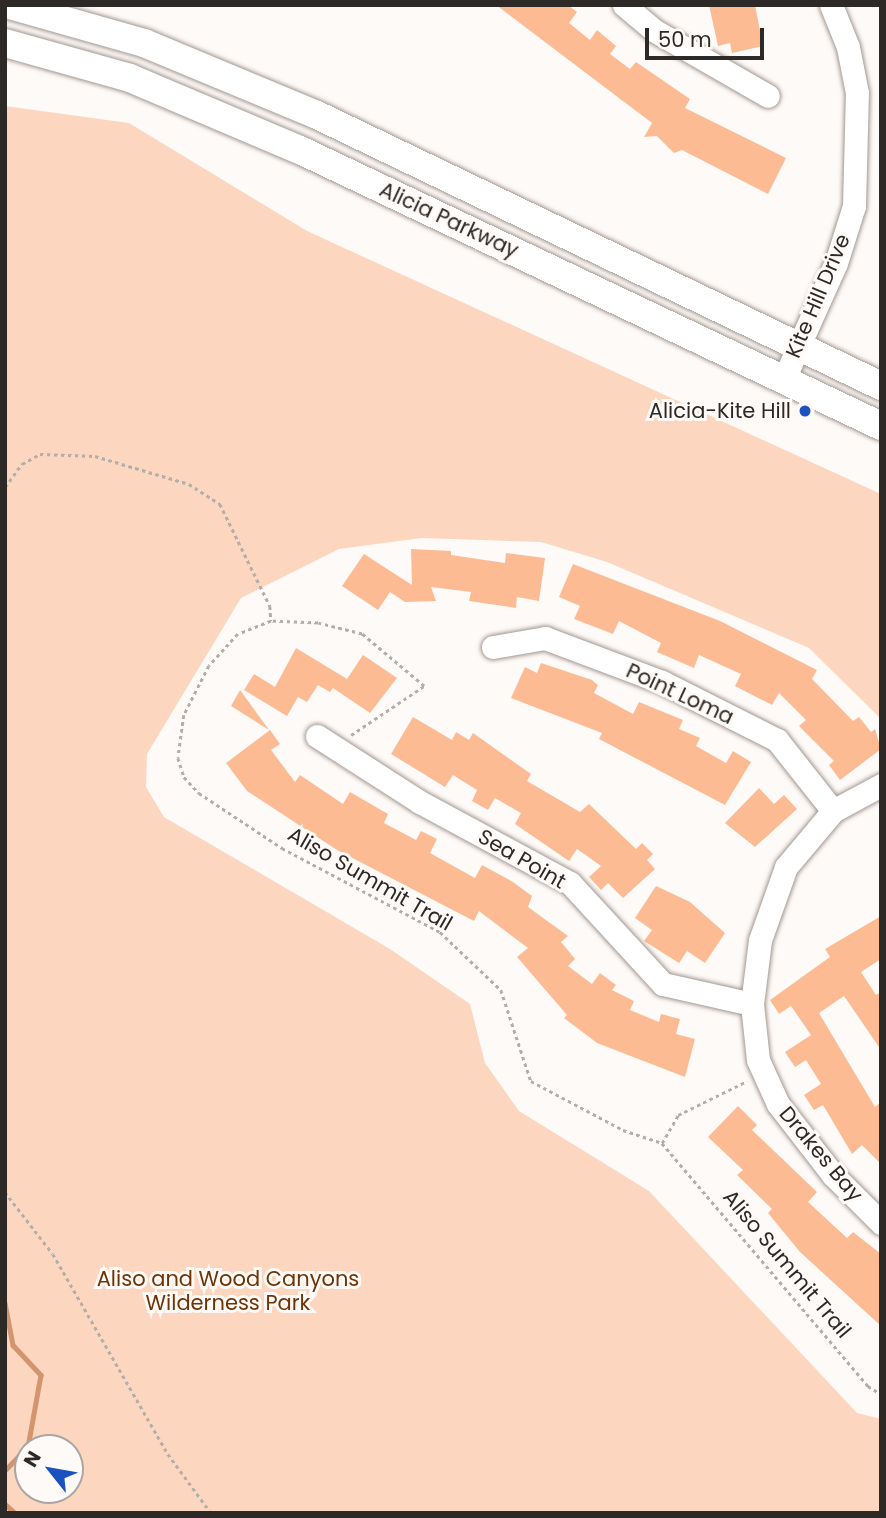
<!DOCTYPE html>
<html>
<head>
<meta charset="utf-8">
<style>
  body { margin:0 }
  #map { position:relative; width:886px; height:1518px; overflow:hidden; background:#fefaf7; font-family:Poppins,sans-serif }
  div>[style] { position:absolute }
  .green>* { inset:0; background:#fdd6bf }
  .stream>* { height:4.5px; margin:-2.25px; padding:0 2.25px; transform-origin:2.25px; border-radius:2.25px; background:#d3946e }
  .building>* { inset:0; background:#fdbb94 }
  .path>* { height:2.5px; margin-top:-1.25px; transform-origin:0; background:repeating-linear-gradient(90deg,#b2aeab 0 3.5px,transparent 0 7px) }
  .roads { filter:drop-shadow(0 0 2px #a29791) drop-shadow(0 0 2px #a29791) }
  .minor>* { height:23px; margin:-11.5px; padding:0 11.5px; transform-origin:11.5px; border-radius:11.5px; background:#fff }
  .major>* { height:28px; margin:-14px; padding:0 14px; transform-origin:14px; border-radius:14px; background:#fff }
  .dots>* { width:19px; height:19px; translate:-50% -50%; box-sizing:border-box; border:4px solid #fefaf7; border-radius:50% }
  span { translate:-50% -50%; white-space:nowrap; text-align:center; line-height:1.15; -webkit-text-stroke:6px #fefaf7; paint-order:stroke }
  .street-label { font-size:21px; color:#2d2927 }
  .poi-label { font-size:21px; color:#2d2927 }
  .right { translate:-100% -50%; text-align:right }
  .park-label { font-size:21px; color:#6e3406 }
  .frame { position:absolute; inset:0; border:7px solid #2d2927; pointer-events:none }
  .north { position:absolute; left:14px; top:1434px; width:70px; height:70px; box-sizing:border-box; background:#fefaf7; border:2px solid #aaa6a4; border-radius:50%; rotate:301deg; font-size:19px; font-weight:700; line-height:28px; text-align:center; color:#2d2927 }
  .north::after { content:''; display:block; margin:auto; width:24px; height:32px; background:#1a53bf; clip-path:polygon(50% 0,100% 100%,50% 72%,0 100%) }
  .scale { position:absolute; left:645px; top:28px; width:119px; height:32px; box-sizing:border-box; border:4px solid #2d2927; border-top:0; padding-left:9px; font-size:21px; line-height:24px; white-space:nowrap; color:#2d2927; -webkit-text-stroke:5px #fefaf7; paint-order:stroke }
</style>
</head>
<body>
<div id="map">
  <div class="green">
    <i style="clip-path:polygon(evenodd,5px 106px,129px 123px,307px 231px,881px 494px,881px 719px,809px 648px,607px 562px,541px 542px,422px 538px,339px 549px,241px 598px,147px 754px,146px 787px,164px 817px,390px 949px,470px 1004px,485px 1063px,519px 1111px,649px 1191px,857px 1413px,881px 1419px,881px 1513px,5px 1513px,5px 106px,28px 1448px,70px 1448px,70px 1490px,28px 1490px,28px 1448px)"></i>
  </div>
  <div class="stream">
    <i style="left:5px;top:1303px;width:43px;rotate:79.2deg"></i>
    <i style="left:13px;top:1345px;width:41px;rotate:47deg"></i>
    <i style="left:41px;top:1375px;width:73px;rotate:100.2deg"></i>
    <i style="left:28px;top:1447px;width:33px;rotate:134deg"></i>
    <i style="left:5px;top:1504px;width:13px;rotate:42deg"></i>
  </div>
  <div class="building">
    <i style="clip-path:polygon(496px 5px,568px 5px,577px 12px,569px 23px,590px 40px,597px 30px,616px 46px,610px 54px,630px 69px,636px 62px,690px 99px,685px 108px,786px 158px,768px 194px,682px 150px,674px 153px,657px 136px,644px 137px,652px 123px)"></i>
    <i style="clip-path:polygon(709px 5px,755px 5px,763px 46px,732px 53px,730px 43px,718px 46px)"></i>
    <i style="clip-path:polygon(411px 549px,451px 551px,451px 555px,505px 563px,506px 553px,545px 558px,539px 601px,517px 597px,516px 608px,469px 601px,471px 592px,431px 587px,436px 601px,405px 602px,390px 592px,378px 610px,342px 586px,364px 554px,412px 585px)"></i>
    <i style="clip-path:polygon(573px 564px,720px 621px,817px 670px,812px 679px,853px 721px,859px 717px,871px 732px,875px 729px,881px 749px,840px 780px,829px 765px,834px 761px,799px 726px,806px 720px,779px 693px,772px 705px,735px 686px,741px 674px,699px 655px,694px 668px,657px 652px,661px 643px,619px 621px,613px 634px,574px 619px,580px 606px,559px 597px)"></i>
    <i style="clip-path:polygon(296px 648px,347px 679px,363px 655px,397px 678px,370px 713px,333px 688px,330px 692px,318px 685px,307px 702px,298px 697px,287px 716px,244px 690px,254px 674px,275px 687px)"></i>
    <i style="clip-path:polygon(541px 663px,592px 680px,598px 685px,594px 693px,633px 714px,639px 702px,683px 720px,679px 729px,700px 738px,696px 746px,726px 763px,733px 751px,751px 762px,725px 805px,599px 739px,602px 733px,511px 698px,525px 667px,537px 673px)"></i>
    <i style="clip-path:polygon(240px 690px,269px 730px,231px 706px)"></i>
    <i style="clip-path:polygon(413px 717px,452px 740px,456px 732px,469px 740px,473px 733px,531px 774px,527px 781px,580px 812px,589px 804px,636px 849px,642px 843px,653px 854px,647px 860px,655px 869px,623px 898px,608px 883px,601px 890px,589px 877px,601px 866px,577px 849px,569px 861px,515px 824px,521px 813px,495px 798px,488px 810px,472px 801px,477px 790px,453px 775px,445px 787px,391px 754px)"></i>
    <i style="clip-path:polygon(270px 730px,280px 744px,271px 750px,295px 782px,300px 775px,343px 804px,350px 792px,388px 814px,384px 823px,416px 840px,421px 831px,437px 839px,430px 853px,475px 878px,482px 865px,513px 882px,532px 896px,528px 907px,568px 936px,561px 942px,575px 959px,568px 966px,592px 984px,600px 973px,616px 985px,612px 990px,634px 1001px,630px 1010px,659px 1022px,661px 1014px,680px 1019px,676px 1034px,695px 1039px,685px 1077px,597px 1043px,564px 1018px,567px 1015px,517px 957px,528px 948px,479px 911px,474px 921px,337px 850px,247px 791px,226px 763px)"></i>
    <i style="clip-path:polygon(759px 788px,774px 804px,784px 795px,797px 809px,755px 847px,725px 823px)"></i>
    <i style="clip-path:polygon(656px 886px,690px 902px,725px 933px,705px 963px,687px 951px,679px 963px,644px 941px,652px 930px,635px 918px)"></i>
    <i style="clip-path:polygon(881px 916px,881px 959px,861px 972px,876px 995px,881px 992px,881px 1050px,844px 996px,819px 1013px,875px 1107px,881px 1102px,881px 1164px,862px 1145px,852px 1154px,823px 1105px,814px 1110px,804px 1095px,821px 1084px,806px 1060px,795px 1067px,785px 1052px,811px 1035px,791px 1006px,779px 1014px,770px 1000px,830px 957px,825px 949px)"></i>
    <i style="clip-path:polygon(738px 1106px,757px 1125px,752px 1130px,817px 1192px,808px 1202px,847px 1238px,853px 1232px,881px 1254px,881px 1326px,800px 1252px,768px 1213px,772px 1209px,737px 1175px,743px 1170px,708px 1137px)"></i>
  </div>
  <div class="path">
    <i style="left:5px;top:487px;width:29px;rotate:-54deg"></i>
    <i style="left:22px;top:464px;width:21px;rotate:-29deg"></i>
    <i style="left:40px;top:454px;width:55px;rotate:2.1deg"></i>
    <i style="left:95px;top:456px;width:98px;rotate:16.6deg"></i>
    <i style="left:189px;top:484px;width:37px;rotate:33deg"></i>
    <i style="left:220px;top:504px;width:114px;rotate:63.9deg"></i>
    <i style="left:270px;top:606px;width:15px;rotate:86deg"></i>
    <i style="left:351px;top:735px;width:88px;rotate:-33.9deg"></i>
    <i style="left:424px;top:686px;width:81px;rotate:-140deg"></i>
    <i style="left:362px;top:634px;width:45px;rotate:-166deg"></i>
    <i style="left:318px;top:623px;width:47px;rotate:-177.6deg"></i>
    <i style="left:271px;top:621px;width:35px;rotate:158deg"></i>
    <i style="left:238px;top:634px;width:43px;rotate:132.2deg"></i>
    <i style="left:209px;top:666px;width:55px;rotate:117deg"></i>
    <i style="left:184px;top:715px;width:43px;rotate:97.9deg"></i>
    <i style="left:178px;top:758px;width:20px;rotate:72deg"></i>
    <i style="left:184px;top:777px;width:22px;rotate:47deg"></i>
    <i style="left:199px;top:793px;width:100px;rotate:33.5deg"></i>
    <i style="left:282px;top:848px;width:179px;rotate:28deg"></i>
    <i style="left:440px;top:932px;width:84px;rotate:43.6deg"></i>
    <i style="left:501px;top:990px;width:96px;rotate:71.8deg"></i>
    <i style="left:531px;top:1081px;width:104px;rotate:28deg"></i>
    <i style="left:623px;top:1130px;width:41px;rotate:18.4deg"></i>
    <i style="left:662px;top:1143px;width:319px;rotate:49.7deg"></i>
    <i style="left:868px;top:1386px;width:15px;rotate:32deg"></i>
    <i style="left:662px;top:1143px;width:32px;rotate:-60deg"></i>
    <i style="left:678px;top:1115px;width:77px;rotate:-26.2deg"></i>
    <i style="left:5px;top:1192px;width:78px;rotate:52.3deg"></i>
    <i style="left:53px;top:1254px;width:231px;rotate:60.1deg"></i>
    <i style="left:168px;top:1454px;width:73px;rotate:53.9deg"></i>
  </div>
  <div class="roads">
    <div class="minor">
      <i style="left:624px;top:5px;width:40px;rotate:40deg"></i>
      <i style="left:655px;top:31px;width:130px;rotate:29.9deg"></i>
      <i style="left:783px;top:381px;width:129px;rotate:-65.8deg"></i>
      <i style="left:836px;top:263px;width:60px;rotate:-72.5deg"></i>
      <i style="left:854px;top:206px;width:113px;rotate:-88.5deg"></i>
      <i style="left:857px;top:93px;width:47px;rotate:-101.1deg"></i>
      <i style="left:848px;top:47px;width:45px;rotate:-112deg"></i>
      <i style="left:493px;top:647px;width:53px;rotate:-9.8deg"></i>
      <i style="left:545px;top:638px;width:125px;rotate:20.6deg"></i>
      <i style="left:662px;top:682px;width:129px;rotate:26.8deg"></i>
      <i style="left:777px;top:740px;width:90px;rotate:51.7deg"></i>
      <i style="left:317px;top:736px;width:122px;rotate:32.7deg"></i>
      <i style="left:420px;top:802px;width:170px;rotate:28.4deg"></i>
      <i style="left:570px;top:883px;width:137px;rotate:47.4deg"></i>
      <i style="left:663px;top:984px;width:91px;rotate:12.7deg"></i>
      <i style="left:881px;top:785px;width:55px;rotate:151.6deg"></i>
      <i style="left:833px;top:811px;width:73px;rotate:130deg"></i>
      <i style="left:786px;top:867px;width:77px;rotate:109.6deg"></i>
      <i style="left:760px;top:940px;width:64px;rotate:97.1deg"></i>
      <i style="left:752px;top:1004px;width:56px;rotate:83.9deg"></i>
      <i style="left:758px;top:1060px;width:48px;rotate:65.6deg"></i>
      <i style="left:778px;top:1104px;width:90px;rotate:52.2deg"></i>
      <i style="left:833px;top:1175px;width:68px;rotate:45deg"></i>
    </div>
    <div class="major">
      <i style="left:10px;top:5px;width:139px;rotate:15.8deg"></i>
      <i style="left:144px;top:43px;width:187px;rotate:22.6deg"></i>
      <i style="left:317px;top:115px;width:626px;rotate:25.66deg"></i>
      <i style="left:5px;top:43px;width:130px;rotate:15.6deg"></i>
      <i style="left:130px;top:78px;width:185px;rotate:23deg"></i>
      <i style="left:300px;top:150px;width:643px;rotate:25.41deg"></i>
    </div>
  </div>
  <div class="dots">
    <i style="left:805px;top:411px;background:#1a53bf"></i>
  </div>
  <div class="street-label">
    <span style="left:449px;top:220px;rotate:25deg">Alicia Parkway</span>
    <span style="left:818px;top:296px;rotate:-67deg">Kite Hill Drive</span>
    <span style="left:680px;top:694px;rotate:25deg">Point Loma</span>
    <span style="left:522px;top:859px;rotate:30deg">Sea Point</span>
    <span style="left:370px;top:879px;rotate:30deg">Aliso Summit Trail</span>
    <span style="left:821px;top:1154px;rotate:50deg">Drakes Bay</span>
    <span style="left:787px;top:1264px;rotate:50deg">Aliso Summit Trail</span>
  </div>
  <div class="poi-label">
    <span class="right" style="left:791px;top:411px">Alicia-Kite Hill</span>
  </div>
  <div class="park-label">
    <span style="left:228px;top:1291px">Aliso and Wood Canyons<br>Wilderness Park</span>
  </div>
  <div class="frame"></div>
  <div class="north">N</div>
  <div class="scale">50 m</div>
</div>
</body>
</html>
